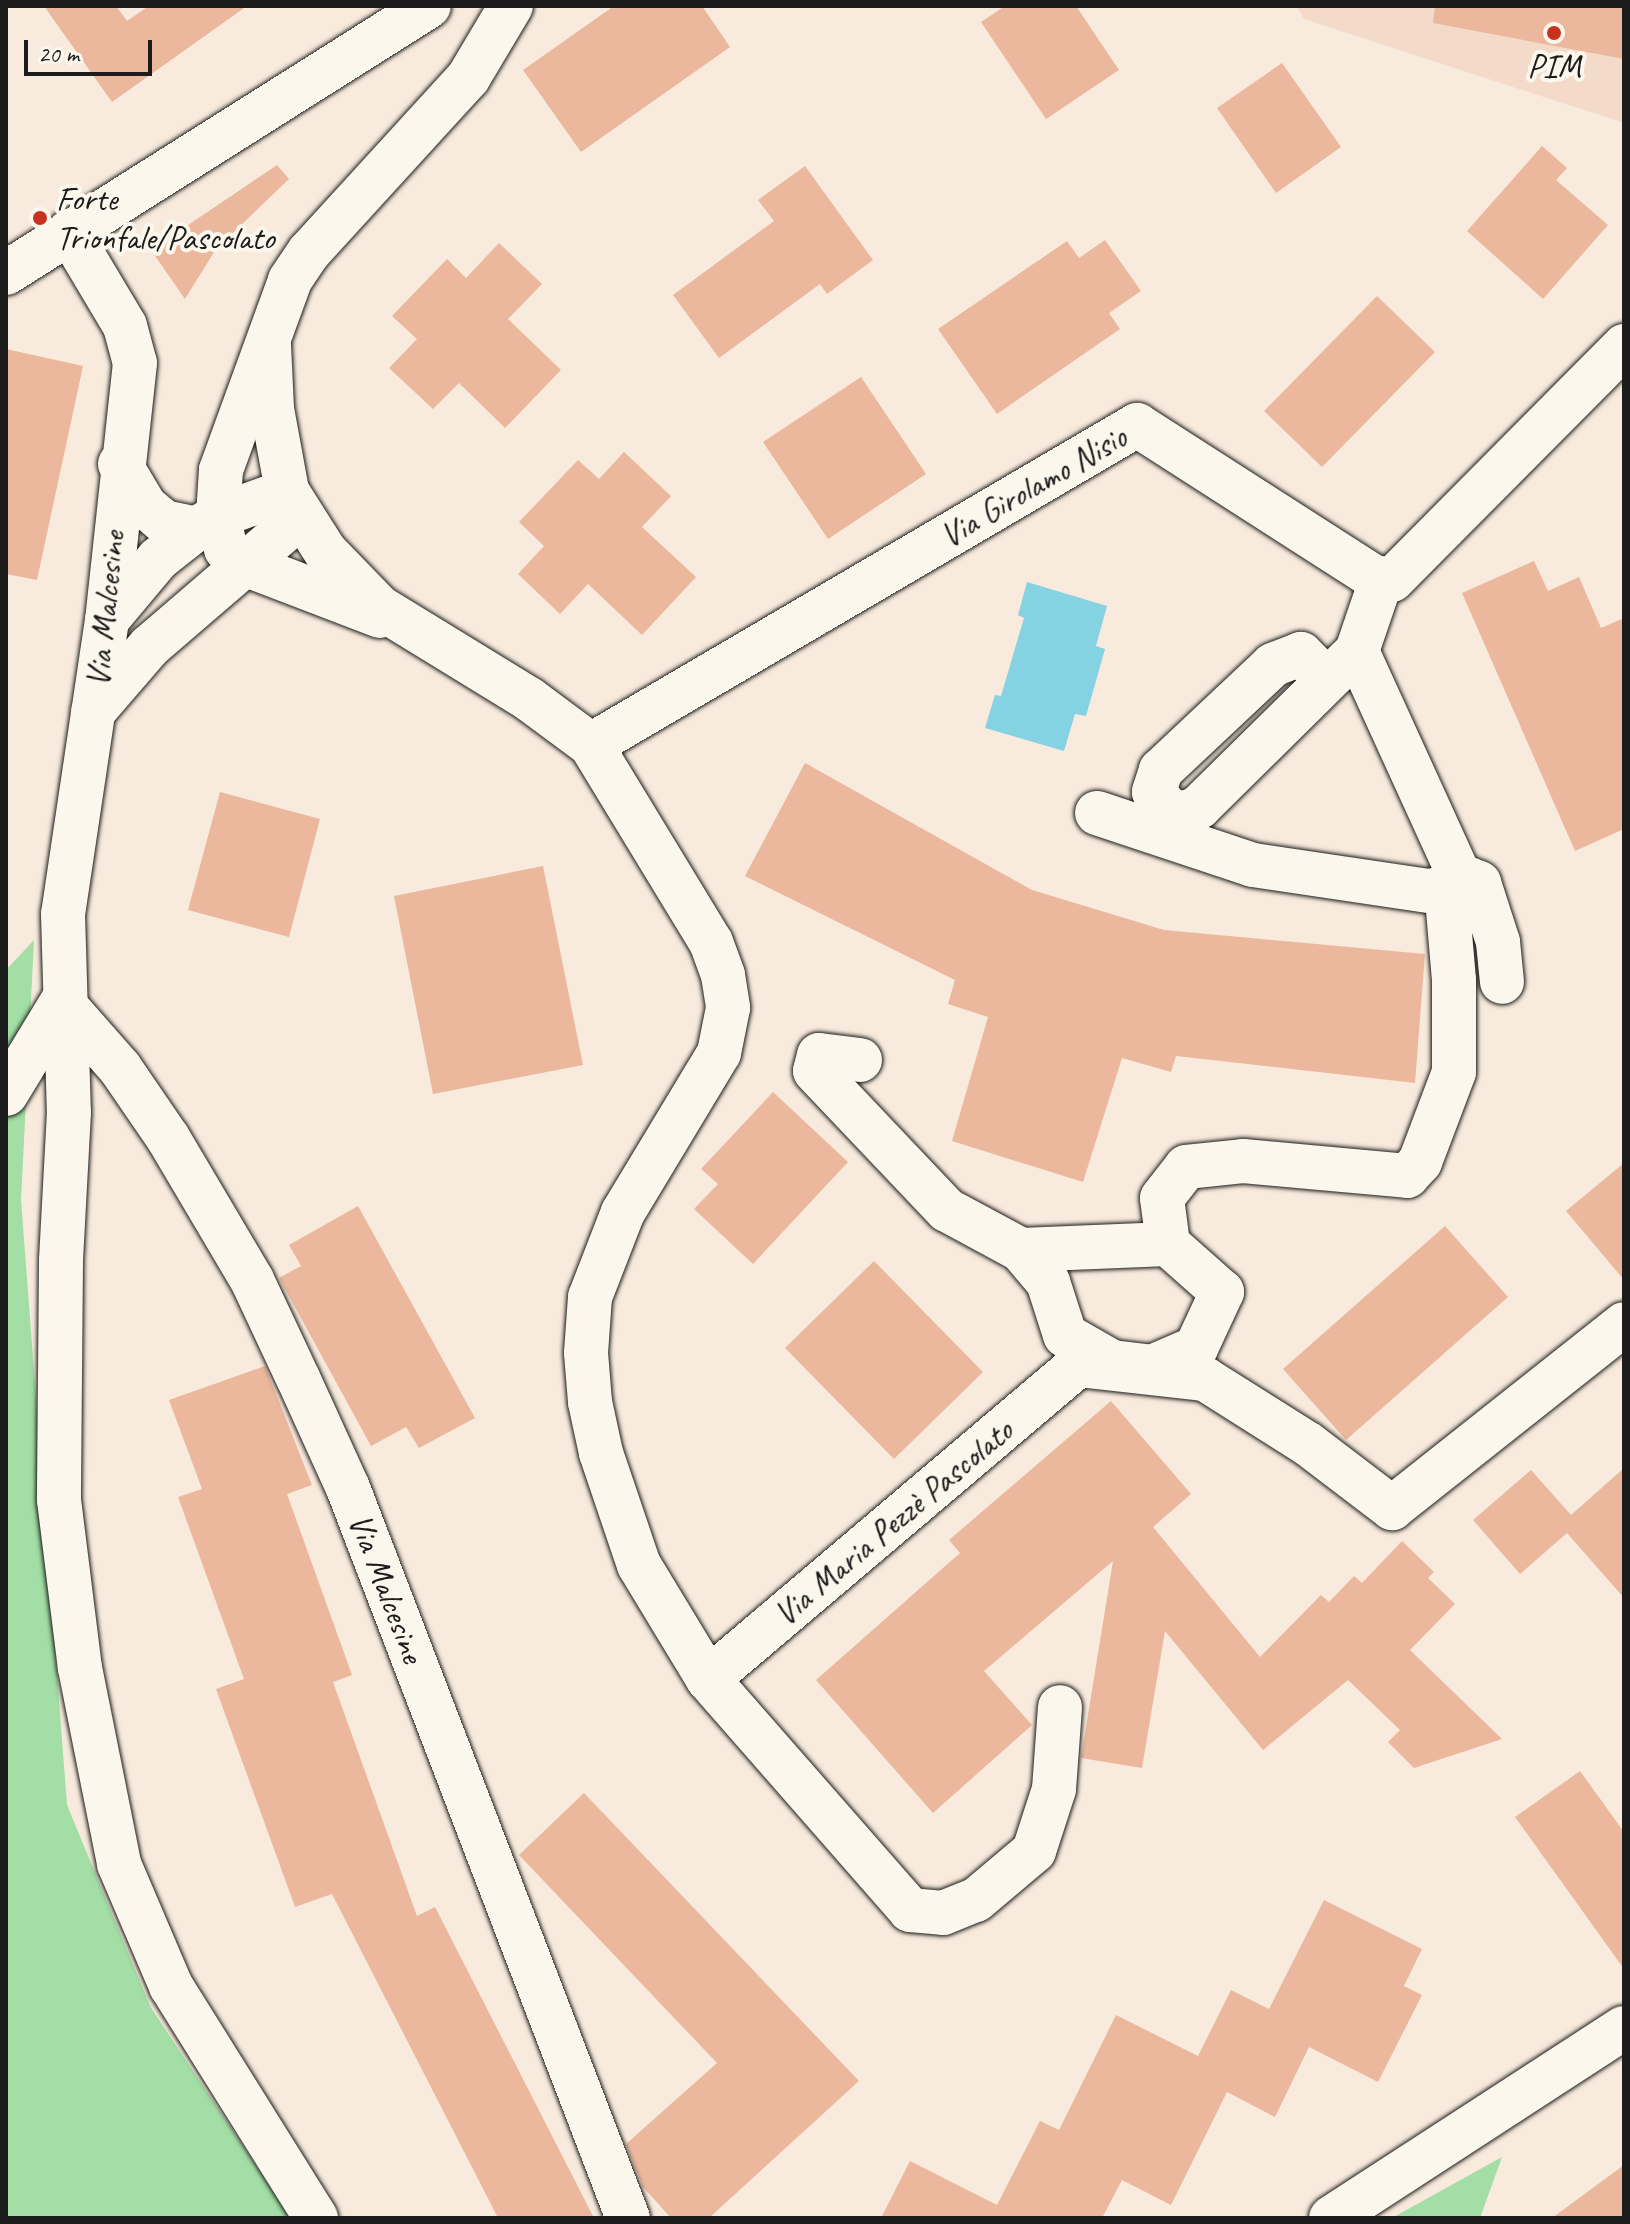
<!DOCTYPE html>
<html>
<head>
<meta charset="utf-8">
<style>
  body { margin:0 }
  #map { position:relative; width:1630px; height:2224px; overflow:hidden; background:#f8eadc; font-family:Caveat,sans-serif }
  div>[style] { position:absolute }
  .built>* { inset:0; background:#f4dbc9 }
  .green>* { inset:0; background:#a2dea5 }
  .water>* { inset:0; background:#84d2e2 }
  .building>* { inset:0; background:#ebb89d }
  .roads { filter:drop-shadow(0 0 2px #1c1c1c) drop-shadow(0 0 2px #1c1c1c) }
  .minor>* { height:44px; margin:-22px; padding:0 22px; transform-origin:22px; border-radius:22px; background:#fbf7ec }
  .dots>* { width:22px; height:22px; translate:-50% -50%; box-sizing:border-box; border:4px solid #fbf7ec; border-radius:50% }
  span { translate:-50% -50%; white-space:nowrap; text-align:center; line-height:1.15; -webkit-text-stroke:8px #fbf7ec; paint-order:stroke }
  .poi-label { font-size:34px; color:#1c1c1c }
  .left { translate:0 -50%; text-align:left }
  .street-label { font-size:34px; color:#1c1c1c }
  .frame { position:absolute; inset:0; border:8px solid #1c1c1c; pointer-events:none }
  .scale { position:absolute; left:24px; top:40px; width:128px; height:36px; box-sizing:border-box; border:4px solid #1c1c1c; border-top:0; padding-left:10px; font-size:24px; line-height:28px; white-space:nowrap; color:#1c1c1c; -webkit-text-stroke:6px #fbf7ec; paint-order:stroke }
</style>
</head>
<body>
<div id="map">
  <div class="built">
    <i style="clip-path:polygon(1296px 6px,1624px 6px,1624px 123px,1304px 19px)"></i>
  </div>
  <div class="green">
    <i style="clip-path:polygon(34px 940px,21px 1200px,67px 1805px,151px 2008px,291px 2218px,6px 2218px,6px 970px)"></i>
    <i style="clip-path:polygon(1502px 2157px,1480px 2218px,1392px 2218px)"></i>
  </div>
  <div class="water">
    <i style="clip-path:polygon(1027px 582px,1107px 606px,1096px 646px,1105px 649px,1086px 716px,1075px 714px,1064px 751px,985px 728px,995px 695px,1001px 696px,1024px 618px,1018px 615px)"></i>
  </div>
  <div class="building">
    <i style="clip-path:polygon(44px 6px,116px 6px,127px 21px,149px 6px,247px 6px,112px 102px)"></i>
    <i style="clip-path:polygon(614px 6px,702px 6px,730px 47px,581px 152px,523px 70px)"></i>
    <i style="clip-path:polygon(1005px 6px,1076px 6px,1119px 70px,1046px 119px,981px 22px)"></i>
    <i style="clip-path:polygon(1435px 6px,1624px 6px,1624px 59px,1433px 23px)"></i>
    <i style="clip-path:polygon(1282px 63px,1341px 147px,1276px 193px,1217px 108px)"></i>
    <i style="clip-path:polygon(1542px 146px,1567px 168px,1556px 180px,1608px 225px,1543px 299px,1467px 231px)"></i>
    <i style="clip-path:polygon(277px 165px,289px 179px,216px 249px,185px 299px,151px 250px)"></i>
    <i style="clip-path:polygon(805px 166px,873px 260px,827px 294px,820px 284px,719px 358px,673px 295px,774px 221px,758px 200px)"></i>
    <i style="clip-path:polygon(1105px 240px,1141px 291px,1109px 313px,1120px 329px,997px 414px,938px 329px,1067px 241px,1079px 258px)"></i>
    <i style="clip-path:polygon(499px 243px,542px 284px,508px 319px,561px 370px,505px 428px,459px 383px,433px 409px,389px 368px,417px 339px,392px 316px,447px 259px,466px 278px)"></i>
    <i style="clip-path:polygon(1377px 296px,1435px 352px,1322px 467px,1264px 411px)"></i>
    <i style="clip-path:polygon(6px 349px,83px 366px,37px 580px,6px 574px)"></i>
    <i style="clip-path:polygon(861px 377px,926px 474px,828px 539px,763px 442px)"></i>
    <i style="clip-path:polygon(624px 452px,671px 496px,642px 527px,696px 577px,642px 635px,588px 584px,560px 614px,518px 574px,544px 546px,519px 522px,578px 460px,599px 479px)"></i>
    <i style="clip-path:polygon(1534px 561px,1548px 591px,1579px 577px,1601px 628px,1624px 618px,1624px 829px,1575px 851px,1462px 593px)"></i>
    <i style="clip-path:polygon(805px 763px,1032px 890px,1164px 930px,1425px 954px,1415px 1083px,1176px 1056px,1171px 1072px,1122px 1058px,1083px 1182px,952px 1141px,988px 1017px,948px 1004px,955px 980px,745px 876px)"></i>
    <i style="clip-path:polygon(220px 792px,320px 819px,289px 937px,188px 910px)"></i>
    <i style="clip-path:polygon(543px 866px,583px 1065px,433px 1094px,394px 896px)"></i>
    <i style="clip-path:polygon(773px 1092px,848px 1162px,753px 1264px,694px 1209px,718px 1184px,701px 1169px)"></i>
    <i style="clip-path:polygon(1624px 1163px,1624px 1280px,1566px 1211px)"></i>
    <i style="clip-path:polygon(358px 1206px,475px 1418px,419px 1448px,406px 1427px,371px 1446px,279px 1278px,301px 1266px,289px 1245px)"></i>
    <i style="clip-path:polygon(1445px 1226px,1508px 1297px,1346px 1440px,1283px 1369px)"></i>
    <i style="clip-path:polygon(874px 1261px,983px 1372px,894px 1459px,785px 1348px)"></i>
    <i style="clip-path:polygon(265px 1366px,312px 1485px,287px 1494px,352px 1675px,333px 1682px,417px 1916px,435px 1907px,594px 2218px,498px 2218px,332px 1894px,295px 1907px,216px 1689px,244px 1679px,178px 1497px,202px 1489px,169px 1400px)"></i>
    <i style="clip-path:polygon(1111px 1401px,1191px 1494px,1153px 1527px,1260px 1657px,1321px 1595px,1329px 1602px,1354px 1576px,1362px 1583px,1402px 1541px,1434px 1572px,1428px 1578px,1455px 1604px,1410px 1650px,1502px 1739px,1414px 1768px,1388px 1742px,1400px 1730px,1348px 1680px,1263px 1750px,1165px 1631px,1142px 1768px,1081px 1758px,1113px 1561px,984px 1671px,1032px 1725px,933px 1813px,816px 1680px,960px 1553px,949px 1540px)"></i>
    <i style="clip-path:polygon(1624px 1468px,1624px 1598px,1567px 1533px,1520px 1574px,1473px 1520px,1531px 1470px,1571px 1515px)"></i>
    <i style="clip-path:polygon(1580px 1771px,1624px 1832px,1624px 1969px,1515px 1817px)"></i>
    <i style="clip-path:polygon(584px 1793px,859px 2081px,709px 2218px,671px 2218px,643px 2187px,626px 2144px,717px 2063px,519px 1855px)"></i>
    <i style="clip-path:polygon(1324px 1900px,1422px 1949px,1404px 1986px,1422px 1995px,1378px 2082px,1309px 2047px,1275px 2117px,1227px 2092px,1171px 2205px,1122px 2180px,1102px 2218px,881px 2218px,910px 2161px,997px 2205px,1040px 2121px,1059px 2130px,1116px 2015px,1198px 2056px,1231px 1990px,1269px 2009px)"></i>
    <i style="clip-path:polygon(1624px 2165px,1624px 2218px,1552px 2218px)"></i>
  </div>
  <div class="roads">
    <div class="minor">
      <i style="left:69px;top:232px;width:109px;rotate:59.2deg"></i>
      <i style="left:125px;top:326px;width:38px;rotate:75deg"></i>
      <i style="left:135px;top:363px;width:259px;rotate:96.2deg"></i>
      <i style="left:107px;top:620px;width:297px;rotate:98.5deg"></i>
      <i style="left:63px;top:914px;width:198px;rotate:88.3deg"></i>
      <i style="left:69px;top:1112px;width:149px;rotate:93.1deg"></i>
      <i style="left:61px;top:1261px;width:239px;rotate:90.5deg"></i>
      <i style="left:59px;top:1500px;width:169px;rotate:82.9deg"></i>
      <i style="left:80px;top:1668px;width:200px;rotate:78.7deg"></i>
      <i style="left:119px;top:1864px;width:133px;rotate:66.9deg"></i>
      <i style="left:171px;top:1986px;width:274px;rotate:58deg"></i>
      <i style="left:6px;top:273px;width:500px;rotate:-32.26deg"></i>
      <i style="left:269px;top:345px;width:64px;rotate:87.3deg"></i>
      <i style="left:272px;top:409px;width:83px;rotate:79.6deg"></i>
      <i style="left:287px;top:491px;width:71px;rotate:57.7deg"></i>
      <i style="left:325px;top:551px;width:78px;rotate:46deg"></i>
      <i style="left:379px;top:607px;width:176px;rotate:31.5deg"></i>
      <i style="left:529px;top:699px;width:77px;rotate:36.6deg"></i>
      <i style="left:591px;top:745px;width:231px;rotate:58.7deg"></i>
      <i style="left:711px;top:942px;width:35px;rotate:70deg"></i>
      <i style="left:723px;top:975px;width:33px;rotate:81deg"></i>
      <i style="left:728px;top:1008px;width:46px;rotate:101.3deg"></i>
      <i style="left:719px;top:1053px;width:186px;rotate:121.1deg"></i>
      <i style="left:623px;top:1212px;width:91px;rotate:111.2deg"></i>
      <i style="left:590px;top:1297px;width:56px;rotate:94.1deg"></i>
      <i style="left:586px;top:1353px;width:49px;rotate:85.3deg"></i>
      <i style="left:590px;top:1402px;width:52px;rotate:77.8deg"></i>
      <i style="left:601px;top:1453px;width:118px;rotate:71.3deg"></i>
      <i style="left:639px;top:1565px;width:133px;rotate:58.8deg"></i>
      <i style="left:708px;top:1679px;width:307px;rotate:48.8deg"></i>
      <i style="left:910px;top:1910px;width:33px;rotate:5deg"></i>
      <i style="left:943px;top:1913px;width:35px;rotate:-22deg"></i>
      <i style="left:976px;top:1900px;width:76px;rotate:-40.2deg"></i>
      <i style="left:1034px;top:1851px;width:65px;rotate:-72.1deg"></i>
      <i style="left:1054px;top:1789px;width:82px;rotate:-85.8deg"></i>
      <i style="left:120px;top:464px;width:49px;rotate:59.2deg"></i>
      <i style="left:145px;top:506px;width:25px;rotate:40deg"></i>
      <i style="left:164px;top:522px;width:33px;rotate:12deg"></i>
      <i style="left:380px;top:616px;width:142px;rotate:-159deg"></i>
      <i style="left:247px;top:565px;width:26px;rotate:-143deg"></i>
      <i style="left:226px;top:549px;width:34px;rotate:-104deg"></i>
      <i style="left:218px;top:516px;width:46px;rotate:-86.3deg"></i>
      <i style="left:221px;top:470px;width:202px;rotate:-70deg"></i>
      <i style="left:290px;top:280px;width:34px;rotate:-56deg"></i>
      <i style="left:309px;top:252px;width:236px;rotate:-47.6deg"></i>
      <i style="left:468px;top:78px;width:84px;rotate:-59.2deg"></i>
      <i style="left:107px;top:620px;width:80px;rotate:-50.1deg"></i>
      <i style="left:158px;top:559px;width:48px;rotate:-38.3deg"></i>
      <i style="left:196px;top:529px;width:26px;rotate:-31deg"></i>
      <i style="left:218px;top:516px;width:73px;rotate:-19.9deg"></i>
      <i style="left:1327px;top:680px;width:37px;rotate:-135deg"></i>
      <i style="left:1301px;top:654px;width:30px;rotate:159deg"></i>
      <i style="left:1273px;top:665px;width:154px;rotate:136.8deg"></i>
      <i style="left:1161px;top:770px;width:23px;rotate:108deg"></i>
      <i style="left:1154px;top:792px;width:22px;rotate:51deg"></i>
      <i style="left:1168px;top:809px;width:17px;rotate:17deg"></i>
      <i style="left:1184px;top:814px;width:17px;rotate:-25deg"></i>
      <i style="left:1199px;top:807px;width:222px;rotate:-44.6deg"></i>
      <i style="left:93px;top:712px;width:87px;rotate:-49.2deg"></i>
      <i style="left:150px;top:646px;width:199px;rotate:-40.7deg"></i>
      <i style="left:591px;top:745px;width:633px;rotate:-30.37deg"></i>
      <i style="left:1137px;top:425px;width:282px;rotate:32.7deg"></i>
      <i style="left:1374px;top:577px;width:18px;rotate:9deg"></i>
      <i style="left:1392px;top:580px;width:330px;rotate:-45.2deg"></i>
      <i style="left:1097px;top:813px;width:164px;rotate:18.4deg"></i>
      <i style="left:1253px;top:865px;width:179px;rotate:8.4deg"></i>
      <i style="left:1430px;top:891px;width:16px;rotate:-14deg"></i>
      <i style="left:1446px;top:887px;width:18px;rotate:-43deg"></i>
      <i style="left:1459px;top:875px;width:246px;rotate:-114.5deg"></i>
      <i style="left:1357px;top:651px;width:74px;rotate:-71.1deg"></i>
      <i style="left:1459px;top:875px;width:22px;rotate:22deg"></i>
      <i style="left:1479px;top:883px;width:62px;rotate:72.1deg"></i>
      <i style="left:1498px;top:942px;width:40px;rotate:84.3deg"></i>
      <i style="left:62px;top:1002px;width:88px;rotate:48.7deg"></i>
      <i style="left:120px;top:1068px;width:85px;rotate:55.6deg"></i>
      <i style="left:168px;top:1138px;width:165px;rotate:59.4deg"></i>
      <i style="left:252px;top:1280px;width:108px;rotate:64.9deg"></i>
      <i style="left:298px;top:1378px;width:121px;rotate:65.6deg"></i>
      <i style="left:348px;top:1488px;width:782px;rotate:69.02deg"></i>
      <i style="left:860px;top:1060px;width:41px;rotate:-173deg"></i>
      <i style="left:819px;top:1055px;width:16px;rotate:104deg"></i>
      <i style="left:815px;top:1071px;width:192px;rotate:46.5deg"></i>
      <i style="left:947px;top:1210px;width:84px;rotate:28.4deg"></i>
      <i style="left:1021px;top:1250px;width:42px;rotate:49.8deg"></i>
      <i style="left:1048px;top:1282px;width:56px;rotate:72.2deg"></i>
      <i style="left:1065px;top:1335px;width:54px;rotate:29.9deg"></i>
      <i style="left:1112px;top:1362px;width:40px;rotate:7.1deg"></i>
      <i style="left:1152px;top:1367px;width:48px;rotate:-23.4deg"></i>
      <i style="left:1196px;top:1348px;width:62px;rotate:-65.1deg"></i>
      <i style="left:1222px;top:1292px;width:72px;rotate:-138.4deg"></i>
      <i style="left:1168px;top:1244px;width:46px;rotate:-97.4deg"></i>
      <i style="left:1162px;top:1198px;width:39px;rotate:-52deg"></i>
      <i style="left:1186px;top:1167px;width:57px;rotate:-6deg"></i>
      <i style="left:1243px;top:1161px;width:165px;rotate:5.2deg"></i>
      <i style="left:1407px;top:1176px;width:19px;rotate:-47deg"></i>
      <i style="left:1420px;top:1162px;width:96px;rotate:-69.3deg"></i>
      <i style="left:1454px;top:1072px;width:92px;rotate:-90deg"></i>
      <i style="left:1454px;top:980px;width:93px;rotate:-94.9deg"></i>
      <i style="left:6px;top:1094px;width:108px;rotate:-58.7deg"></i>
      <i style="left:1021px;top:1250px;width:147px;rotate:-2.3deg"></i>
      <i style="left:708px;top:1679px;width:485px;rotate:-40.3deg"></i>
      <i style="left:1078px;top:1365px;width:128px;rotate:6.3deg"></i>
      <i style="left:1205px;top:1379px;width:122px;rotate:32.3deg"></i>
      <i style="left:1308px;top:1444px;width:106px;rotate:37.3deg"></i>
      <i style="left:1392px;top:1508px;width:296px;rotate:-38.4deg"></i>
      <i style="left:1331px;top:2218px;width:349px;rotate:-33deg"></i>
    </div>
  </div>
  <div class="dots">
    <i style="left:1554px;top:33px;background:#c8321e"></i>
    <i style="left:40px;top:218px;background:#c8321e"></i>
  </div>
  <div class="poi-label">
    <span style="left:1554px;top:66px">PIM</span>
    <span class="left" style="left:56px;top:218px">Forte<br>Trionfale/Pascolato</span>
  </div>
  <div class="street-label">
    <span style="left:1033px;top:486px;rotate:-30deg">Via Girolamo Nisio</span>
    <span style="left:105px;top:609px;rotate:-84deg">Via Malcesine</span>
    <span style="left:893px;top:1522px;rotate:-40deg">Via Maria Pezzè Pascolato</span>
    <span style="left:387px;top:1588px;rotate:69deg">Via Malcesine</span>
  </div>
  <div class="frame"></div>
  <div class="scale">20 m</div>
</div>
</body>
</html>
